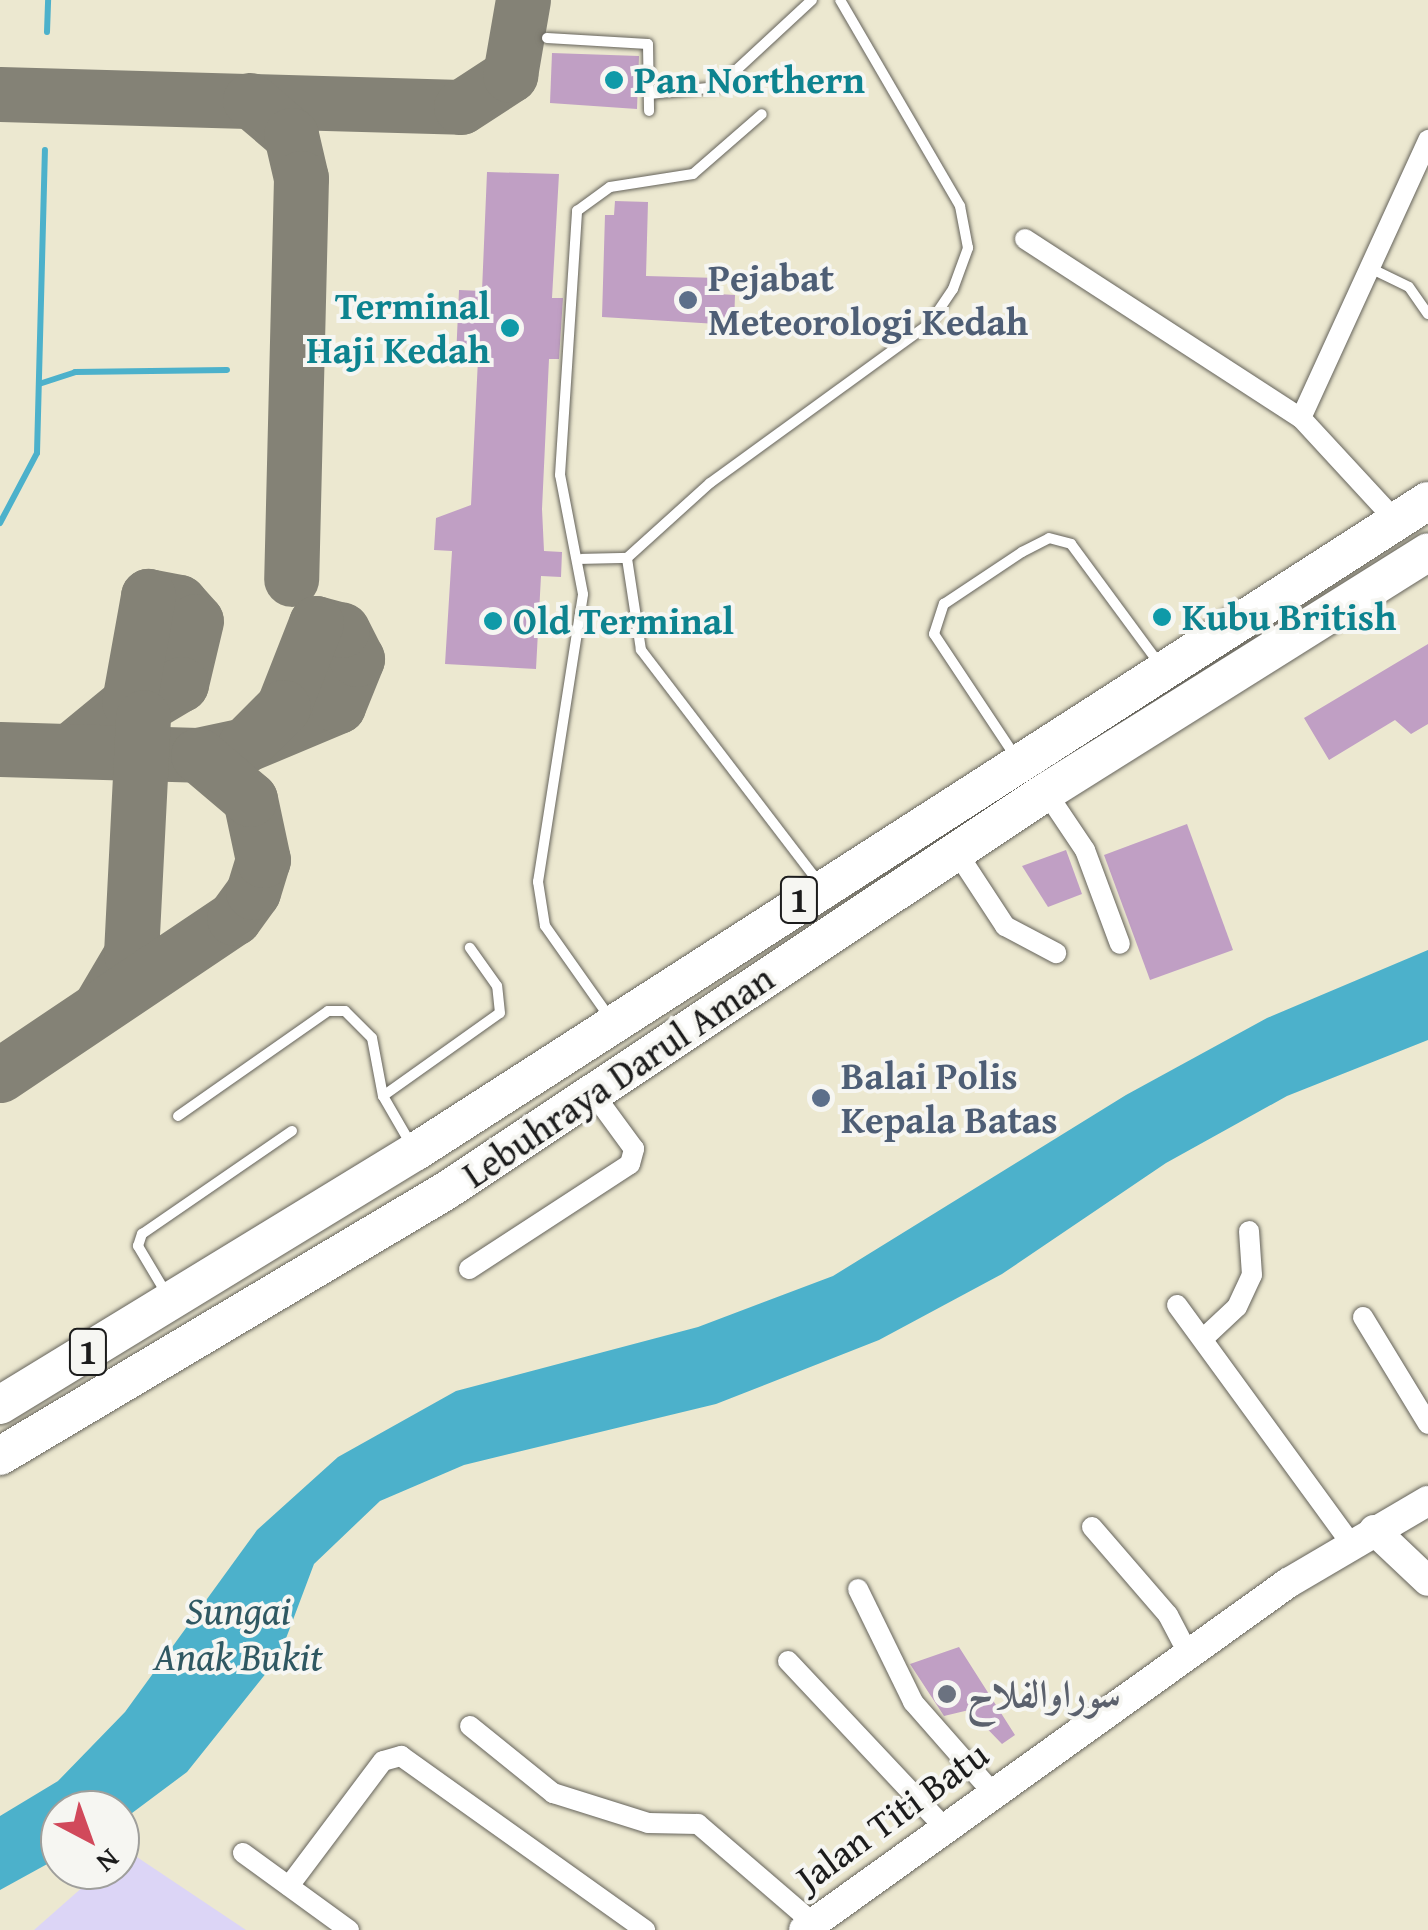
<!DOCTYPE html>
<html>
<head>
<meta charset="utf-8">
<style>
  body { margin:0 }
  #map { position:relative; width:1428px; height:1930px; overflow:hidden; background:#ece8d0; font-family:"Gentium Book Plus",Amiri,serif }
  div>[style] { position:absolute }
  .built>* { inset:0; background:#dcd5f6 }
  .water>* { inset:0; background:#4cb1cb }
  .stream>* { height:6px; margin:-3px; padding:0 3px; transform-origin:3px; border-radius:3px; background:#4cb1cb }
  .taxiway>* { height:55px; margin:-27.5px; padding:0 27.5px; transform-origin:27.5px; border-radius:27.5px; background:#848276 }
  .building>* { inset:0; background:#c09fc4 }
  .roads { filter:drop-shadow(0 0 2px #65635b) drop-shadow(0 0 2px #65635b) }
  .lane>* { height:10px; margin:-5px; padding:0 5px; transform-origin:5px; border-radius:5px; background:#fff }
  .street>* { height:20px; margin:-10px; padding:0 10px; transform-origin:10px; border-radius:10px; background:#fff }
  .secondary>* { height:30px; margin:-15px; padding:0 15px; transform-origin:15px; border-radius:15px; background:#fff }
  .highway>* { height:38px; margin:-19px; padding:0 19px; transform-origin:19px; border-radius:19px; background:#fff }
  .dots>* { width:28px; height:28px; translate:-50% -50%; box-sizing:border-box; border:5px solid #f6f6f2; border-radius:50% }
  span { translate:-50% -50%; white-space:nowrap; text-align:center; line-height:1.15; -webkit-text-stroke:8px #f6f6f2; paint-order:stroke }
  .shield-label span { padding:2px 8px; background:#f6f6f2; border:2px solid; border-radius:8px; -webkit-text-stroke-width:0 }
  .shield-label { font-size:35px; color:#1c1c1c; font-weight:700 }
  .culture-label { font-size:38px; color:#0d838f; font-weight:700 }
  .left { translate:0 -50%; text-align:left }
  .right { translate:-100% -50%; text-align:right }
  .service-label { font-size:38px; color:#4e5e75; font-weight:700 }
  .street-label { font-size:38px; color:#1c1c1c }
  .worship-label { font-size:38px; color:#5b616d; font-weight:700 }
  .water-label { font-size:40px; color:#2f5862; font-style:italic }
  .north { position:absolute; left:40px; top:1790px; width:100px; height:100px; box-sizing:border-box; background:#f6f6f2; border:2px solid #9f9f9c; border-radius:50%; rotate:139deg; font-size:28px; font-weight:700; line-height:40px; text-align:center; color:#1c1c1c }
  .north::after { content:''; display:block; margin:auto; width:35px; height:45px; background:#d1495b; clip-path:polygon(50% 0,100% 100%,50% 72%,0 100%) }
</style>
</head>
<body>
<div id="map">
  <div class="built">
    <i style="clip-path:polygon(125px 1849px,246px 1930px,34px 1930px,102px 1870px,120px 1870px)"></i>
  </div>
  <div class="water">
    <i style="clip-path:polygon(1428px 950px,1428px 1040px,1287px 1096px,1166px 1163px,1002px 1274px,879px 1340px,716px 1404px,464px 1465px,380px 1501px,314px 1564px,279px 1657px,187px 1772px,120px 1822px,120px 1810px,60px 1810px,60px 1857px,0 1890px,0 1816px,58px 1781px,125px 1712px,257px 1530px,338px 1457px,456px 1391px,698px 1327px,833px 1276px,1126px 1095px,1267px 1018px)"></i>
  </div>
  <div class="stream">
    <i style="left:47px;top:32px;width:32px;rotate:-88deg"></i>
    <i style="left:39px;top:384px;width:38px;rotate:-18deg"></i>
    <i style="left:75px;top:372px;width:152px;rotate:-0.8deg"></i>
    <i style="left:0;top:523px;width:79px;rotate:-62.1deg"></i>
    <i style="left:37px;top:453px;width:303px;rotate:-88.5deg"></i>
  </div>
  <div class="taxiway">
    <i style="left:0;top:94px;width:461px;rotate:1.6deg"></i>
    <i style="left:461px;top:107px;width:59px;rotate:-33.1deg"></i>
    <i style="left:510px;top:75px;width:76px;rotate:-80.2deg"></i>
    <i style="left:250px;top:100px;width:54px;rotate:40.5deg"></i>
    <i style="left:291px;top:135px;width:44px;rotate:76.9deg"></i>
    <i style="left:301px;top:178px;width:401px;rotate:91.4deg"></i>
    <i style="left:148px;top:596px;width:32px;rotate:11deg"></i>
    <i style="left:179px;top:602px;width:25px;rotate:48deg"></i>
    <i style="left:196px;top:621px;width:65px;rotate:103.4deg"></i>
    <i style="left:181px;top:684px;width:127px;rotate:149.2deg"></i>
    <i style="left:72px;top:749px;width:74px;rotate:-39.5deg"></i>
    <i style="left:129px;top:702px;width:108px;rotate:-79.8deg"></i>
    <i style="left:0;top:749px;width:198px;rotate:1.7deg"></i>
    <i style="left:198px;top:755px;width:48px;rotate:-12deg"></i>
    <i style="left:245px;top:745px;width:101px;rotate:-22.8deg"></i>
    <i style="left:338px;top:706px;width:51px;rotate:-68deg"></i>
    <i style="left:357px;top:659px;width:33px;rotate:-117deg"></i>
    <i style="left:342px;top:630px;width:27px;rotate:-165deg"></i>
    <i style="left:316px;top:623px;width:90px;rotate:111.4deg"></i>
    <i style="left:283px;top:707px;width:54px;rotate:135deg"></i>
    <i style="left:101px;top:1005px;width:59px;rotate:-59.5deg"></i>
    <i style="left:131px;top:954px;width:237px;rotate:-87.1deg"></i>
    <i style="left:0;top:1075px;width:282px;rotate:-33.9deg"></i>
    <i style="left:234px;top:918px;width:32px;rotate:-54deg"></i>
    <i style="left:253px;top:892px;width:34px;rotate:-73deg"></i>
    <i style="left:263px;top:860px;width:62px;rotate:-102deg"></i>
    <i style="left:250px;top:799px;width:68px;rotate:-139.8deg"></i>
  </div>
  <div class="building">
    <i style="clip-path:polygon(552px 53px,639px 56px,637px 109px,550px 103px)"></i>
    <i style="clip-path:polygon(487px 172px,559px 174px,552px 298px,563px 298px,559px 359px,549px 359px,542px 509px,544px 551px,562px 552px,561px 577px,541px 576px,536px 669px,445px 664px,452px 551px,434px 550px,436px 518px,471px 505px,478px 359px,456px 358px,459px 290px,482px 291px)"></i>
    <i style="clip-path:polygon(615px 201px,648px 202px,646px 276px,718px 278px,718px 294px,735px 295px,734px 325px,602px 317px,605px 215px,614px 215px)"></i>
    <i style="clip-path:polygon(1428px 644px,1428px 724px,1411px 734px,1395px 720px,1329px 760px,1304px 718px)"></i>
    <i style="clip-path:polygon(1187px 824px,1233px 950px,1150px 980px,1104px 855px)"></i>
    <i style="clip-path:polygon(1066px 850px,1082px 894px,1048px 907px,1022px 866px)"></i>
    <i style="clip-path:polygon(959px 1647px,1015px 1735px,1002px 1744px,969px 1710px,944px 1716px,910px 1664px)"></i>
  </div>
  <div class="roads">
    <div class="lane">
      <i style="left:547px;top:38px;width:101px;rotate:3.4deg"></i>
      <i style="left:648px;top:44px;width:67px;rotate:89.1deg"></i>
      <i style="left:649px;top:94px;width:69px;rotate:-5.8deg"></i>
      <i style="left:718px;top:87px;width:128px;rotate:-42.8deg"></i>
      <i style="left:1370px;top:268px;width:43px;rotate:26deg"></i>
      <i style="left:1409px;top:287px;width:33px;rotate:55deg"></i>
      <i style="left:582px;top:559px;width:45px;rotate:-1.3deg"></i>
      <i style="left:1017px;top:759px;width:150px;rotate:-123.6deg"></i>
      <i style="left:934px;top:634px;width:32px;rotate:-72deg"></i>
      <i style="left:944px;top:604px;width:94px;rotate:-33.7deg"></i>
      <i style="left:1022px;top:552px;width:30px;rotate:-27deg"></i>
      <i style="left:1049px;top:538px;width:23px;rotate:15deg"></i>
      <i style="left:1071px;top:544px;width:152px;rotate:53.6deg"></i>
      <i style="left:820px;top:884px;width:295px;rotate:-127.4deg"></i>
      <i style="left:641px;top:650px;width:93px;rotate:-98.7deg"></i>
      <i style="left:627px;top:558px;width:112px;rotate:-42.1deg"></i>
      <i style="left:710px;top:483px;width:272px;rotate:-36deg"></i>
      <i style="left:930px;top:323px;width:41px;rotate:-55.9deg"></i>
      <i style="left:953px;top:289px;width:44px;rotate:-69.9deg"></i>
      <i style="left:968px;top:248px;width:43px;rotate:-100.8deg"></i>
      <i style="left:960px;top:206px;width:238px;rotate:-120.2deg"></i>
      <i style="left:610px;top:1018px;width:113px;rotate:-125.2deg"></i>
      <i style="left:545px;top:926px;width:45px;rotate:-99deg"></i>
      <i style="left:538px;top:882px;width:291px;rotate:-81.1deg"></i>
      <i style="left:583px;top:594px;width:121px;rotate:-100.9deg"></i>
      <i style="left:560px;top:475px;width:265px;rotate:-86.3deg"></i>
      <i style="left:577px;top:211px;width:41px;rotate:-36deg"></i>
      <i style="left:610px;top:187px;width:84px;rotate:-8.9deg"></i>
      <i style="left:693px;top:174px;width:91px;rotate:-41deg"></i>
      <i style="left:383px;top:1096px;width:143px;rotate:-35.4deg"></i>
      <i style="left:500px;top:1013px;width:27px;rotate:-96deg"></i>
      <i style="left:497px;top:986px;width:47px;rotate:-125.4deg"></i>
      <i style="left:178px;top:1116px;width:183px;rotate:-35deg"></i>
      <i style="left:328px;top:1011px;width:17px"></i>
      <i style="left:345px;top:1011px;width:38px;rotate:45deg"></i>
      <i style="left:372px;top:1038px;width:59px;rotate:79.3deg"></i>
      <i style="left:383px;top:1096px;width:58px;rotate:59.9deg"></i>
      <i style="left:166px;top:1293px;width:55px;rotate:-120.8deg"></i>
      <i style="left:138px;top:1246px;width:13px;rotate:-72deg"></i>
      <i style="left:142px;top:1234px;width:182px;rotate:-34.5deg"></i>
    </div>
    <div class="street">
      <i style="left:1025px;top:239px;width:329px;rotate:33deg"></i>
      <i style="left:1301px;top:418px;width:140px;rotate:47.3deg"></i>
      <i style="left:1301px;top:418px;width:306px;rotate:-65.4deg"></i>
      <i style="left:1046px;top:792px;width:70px;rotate:56.1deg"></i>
      <i style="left:1085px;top:850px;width:100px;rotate:69.6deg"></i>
      <i style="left:956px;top:851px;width:90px;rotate:56.8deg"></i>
      <i style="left:1005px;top:926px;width:58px;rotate:27.9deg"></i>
      <i style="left:469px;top:1269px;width:192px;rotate:-33.1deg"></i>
      <i style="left:630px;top:1164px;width:16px;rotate:-75deg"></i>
      <i style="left:634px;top:1149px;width:69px;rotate:-126.2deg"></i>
      <i style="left:1177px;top:1305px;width:296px;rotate:53.9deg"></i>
      <i style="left:1363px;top:1317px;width:125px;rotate:58.7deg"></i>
      <i style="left:1206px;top:1336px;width:42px;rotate:-43.1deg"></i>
      <i style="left:1237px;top:1307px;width:35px;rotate:-65deg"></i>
      <i style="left:1252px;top:1275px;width:44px;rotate:-93.9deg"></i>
      <i style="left:1092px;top:1527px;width:116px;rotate:49.2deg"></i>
      <i style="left:1168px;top:1615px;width:45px;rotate:62.3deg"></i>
      <i style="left:858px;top:1589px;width:126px;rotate:64deg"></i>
      <i style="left:913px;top:1702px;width:120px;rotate:48.7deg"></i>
      <i style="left:788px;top:1661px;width:228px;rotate:46.8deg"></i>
      <i style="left:470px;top:1726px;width:107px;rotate:38.9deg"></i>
      <i style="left:553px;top:1793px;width:100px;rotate:17.5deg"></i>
      <i style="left:648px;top:1823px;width:50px;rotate:1.1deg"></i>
      <i style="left:698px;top:1824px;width:152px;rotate:40.7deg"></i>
      <i style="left:243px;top:1853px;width:131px;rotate:36deg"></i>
      <i style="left:289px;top:1886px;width:156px;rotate:-53.1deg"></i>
      <i style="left:383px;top:1761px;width:19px;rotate:-16deg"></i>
      <i style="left:401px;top:1756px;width:300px;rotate:35.5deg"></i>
    </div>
    <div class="secondary">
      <i style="left:1374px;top:1530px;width:74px;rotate:43.4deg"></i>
      <i style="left:804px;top:1930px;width:596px;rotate:-35.64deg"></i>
      <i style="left:1288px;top:1583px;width:162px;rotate:-30.4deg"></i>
    </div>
    <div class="highway">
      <i style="left:0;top:1405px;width:486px;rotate:-31.4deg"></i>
      <i style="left:415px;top:1152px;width:1204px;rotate:-32.73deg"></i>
      <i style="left:0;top:1456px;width:517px;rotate:-30.74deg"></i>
      <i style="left:444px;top:1192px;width:723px;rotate:-33.6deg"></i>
      <i style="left:1046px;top:792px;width:451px;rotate:-32.1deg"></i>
    </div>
  </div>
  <div class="dots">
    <i style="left:614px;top:80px;background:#0f9aa8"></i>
    <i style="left:688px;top:300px;background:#5c6f8a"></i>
    <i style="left:510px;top:328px;background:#0f9aa8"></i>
    <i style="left:1162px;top:617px;background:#0f9aa8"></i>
    <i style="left:493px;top:621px;background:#0f9aa8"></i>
    <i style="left:821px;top:1098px;background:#5c6f8a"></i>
    <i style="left:947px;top:1694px;background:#6b7280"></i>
  </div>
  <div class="shield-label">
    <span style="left:799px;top:900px">1</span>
    <span style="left:88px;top:1352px">1</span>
  </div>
  <div class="culture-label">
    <span class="left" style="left:634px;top:80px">Pan Northern</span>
    <span class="right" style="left:490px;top:328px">Terminal<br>Haji Kedah</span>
    <span class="left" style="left:1182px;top:617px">Kubu British</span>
    <span class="left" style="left:513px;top:621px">Old Terminal</span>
  </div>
  <div class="service-label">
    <span class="left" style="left:708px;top:300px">Pejabat<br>Meteorologi Kedah</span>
    <span class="left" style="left:841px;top:1098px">Balai Polis<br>Kepala Batas</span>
  </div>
  <div class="street-label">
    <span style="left:618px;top:1076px;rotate:-34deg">Lebuhraya Darul Aman</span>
    <span style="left:892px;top:1816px;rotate:-36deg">Jalan Titi Batu</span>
  </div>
  <div class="worship-label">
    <span class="left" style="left:967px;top:1694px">سوراوالفلاح</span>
  </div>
  <div class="water-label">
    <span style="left:238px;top:1633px">Sungai<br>Anak Bukit</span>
  </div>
  <div class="north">N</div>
</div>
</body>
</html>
